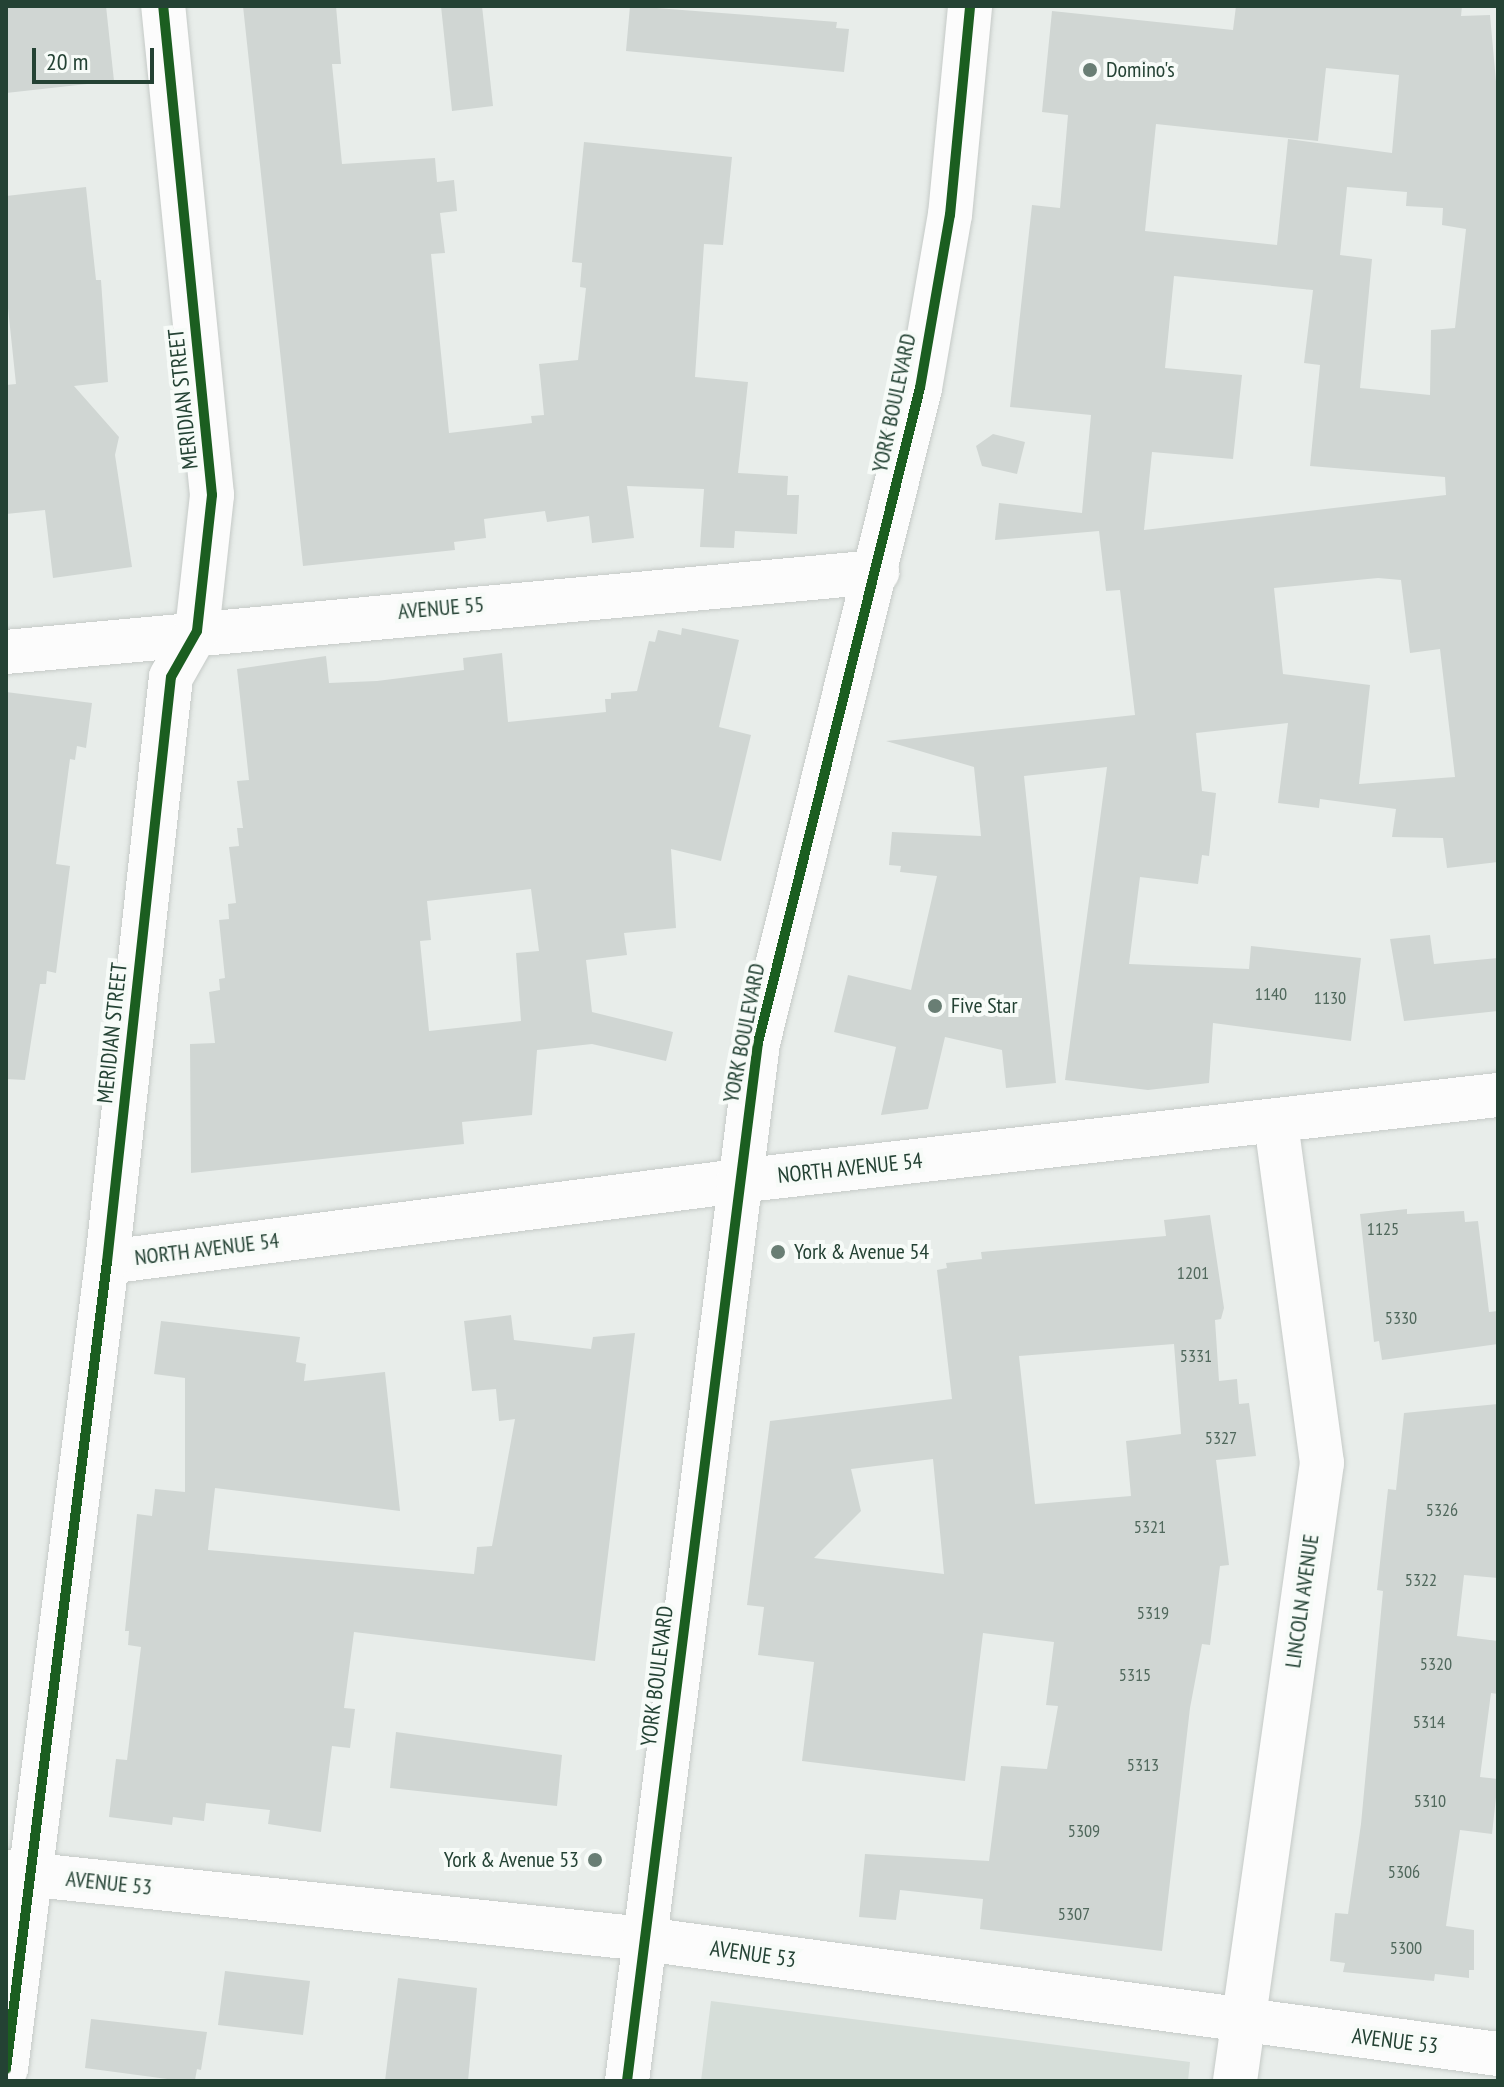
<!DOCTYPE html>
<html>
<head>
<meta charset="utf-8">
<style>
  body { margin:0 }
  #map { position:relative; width:1504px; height:2087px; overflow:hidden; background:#e8edea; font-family:"PT Sans Narrow",sans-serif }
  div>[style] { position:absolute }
  .built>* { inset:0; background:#d6ded9 }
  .building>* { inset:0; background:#d0d6d3 }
  .roads { filter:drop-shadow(0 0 2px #c5cac7) drop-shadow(0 0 2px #c5cac7) }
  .minor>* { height:44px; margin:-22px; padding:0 22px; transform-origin:22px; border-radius:22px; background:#fcfcfc }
  .tertiary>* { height:44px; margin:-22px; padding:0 22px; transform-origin:22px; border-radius:22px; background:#fcfcfc }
  .secondary>* { height:44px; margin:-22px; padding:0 22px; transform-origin:22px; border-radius:22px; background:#fcfcfc }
  .cycleway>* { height:10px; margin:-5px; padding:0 5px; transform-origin:5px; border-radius:5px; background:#1b5e20 }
  .dots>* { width:22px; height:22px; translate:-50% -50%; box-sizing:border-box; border:4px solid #f7fbf8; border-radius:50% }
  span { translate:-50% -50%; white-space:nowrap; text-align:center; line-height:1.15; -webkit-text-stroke:8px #f7fbf8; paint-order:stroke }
  .number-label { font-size:18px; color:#50685c }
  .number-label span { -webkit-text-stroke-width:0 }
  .poi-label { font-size:22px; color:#244234 }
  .left { translate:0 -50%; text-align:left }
  .right { translate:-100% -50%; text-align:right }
  .street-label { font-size:22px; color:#244234 }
  .frame { position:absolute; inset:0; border:8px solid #244234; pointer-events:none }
  .scale { position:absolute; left:32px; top:48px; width:122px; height:36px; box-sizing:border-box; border:4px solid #244234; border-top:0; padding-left:10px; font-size:24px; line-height:28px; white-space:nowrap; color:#244234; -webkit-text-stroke:6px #f7fbf8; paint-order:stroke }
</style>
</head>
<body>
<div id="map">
  <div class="built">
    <i style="clip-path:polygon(711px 2001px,1190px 2062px,1188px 2081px,701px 2081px)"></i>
  </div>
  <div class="building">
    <i style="clip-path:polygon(6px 6px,106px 6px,114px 81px,6px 93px)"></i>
    <i style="clip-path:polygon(243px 6px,336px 6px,341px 64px,332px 64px,342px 164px,435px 158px,437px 182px,454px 180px,457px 211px,440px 213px,445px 253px,431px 254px,449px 433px,532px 423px,531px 416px,544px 415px,539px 364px,578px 360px,586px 288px,580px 287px,582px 263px,572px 262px,584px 142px,732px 157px,723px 245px,704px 244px,695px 377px,748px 382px,738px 473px,788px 476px,787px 495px,799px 495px,797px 534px,735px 531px,734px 548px,700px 547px,704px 489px,627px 486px,634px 538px,592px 543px,589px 516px,547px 522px,545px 511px,484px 519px,486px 538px,454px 542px,455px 550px,303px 566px)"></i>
    <i style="clip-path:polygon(441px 6px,482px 6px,493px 106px,452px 111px)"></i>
    <i style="clip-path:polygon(630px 6px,837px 22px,836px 28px,849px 29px,844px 72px,626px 51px)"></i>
    <i style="clip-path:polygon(evenodd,1236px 6px,1462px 6px,1461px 16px,1490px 15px,1498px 104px,1498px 862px,1447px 868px,1443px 838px,1392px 837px,1396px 809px,1320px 799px,1319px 808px,1278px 803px,1288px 723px,1196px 733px,1202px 791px,1216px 793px,1209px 856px,1202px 855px,1198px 884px,1140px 877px,1129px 964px,1249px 969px,1251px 946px,1361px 958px,1351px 1041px,1213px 1023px,1209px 1083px,1148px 1090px,1065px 1080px,1107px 767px,1024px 776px,1056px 1083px,1006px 1088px,1002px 1050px,945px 1037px,928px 1109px,881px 1115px,896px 1047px,834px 1032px,848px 975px,911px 990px,937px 876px,900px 872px,901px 866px,889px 865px,892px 832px,981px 836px,974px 767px,886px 741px,1135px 715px,1120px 590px,1106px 591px,1099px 531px,995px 540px,999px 503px,1082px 513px,1091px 415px,1010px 407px,1032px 205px,1060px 208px,1068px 115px,1042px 112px,1052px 11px,1233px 30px,1236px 6px,1326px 68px,1399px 75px,1392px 153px,1288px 139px,1277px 245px,1145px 231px,1156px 124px,1318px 141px,1326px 68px,1236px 6px,1347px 187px,1407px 192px,1406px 206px,1443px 208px,1442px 225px,1466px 229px,1455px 328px,1431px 330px,1430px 395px,1360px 388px,1372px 259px,1340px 255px,1347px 187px,1236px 6px,1174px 276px,1313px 290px,1304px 363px,1320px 365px,1310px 466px,1445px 477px,1446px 495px,1144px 530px,1152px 452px,1233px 459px,1242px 375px,1165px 368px,1174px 276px,1236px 6px,1378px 578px,1401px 580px,1410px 653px,1440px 649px,1455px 777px,1359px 784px,1370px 685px,1283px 674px,1274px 588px,1378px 578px)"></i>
    <i style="clip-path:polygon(86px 187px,96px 280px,101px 280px,108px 382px,74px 386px,119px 437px,115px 455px,132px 567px,53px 578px,45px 510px,6px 514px,6px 385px,16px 384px,6px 289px,6px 196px)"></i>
    <i style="clip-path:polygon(993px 434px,1025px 442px,1017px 474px,982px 466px,976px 446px)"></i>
    <i style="clip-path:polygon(evenodd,682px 628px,739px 640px,719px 727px,751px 735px,721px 861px,671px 849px,676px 928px,624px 933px,627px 955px,586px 960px,592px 1012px,673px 1032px,666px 1061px,592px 1044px,537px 1050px,532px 1115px,462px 1122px,464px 1144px,191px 1173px,190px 1044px,215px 1043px,209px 992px,220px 990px,219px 979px,225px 978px,219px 920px,229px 919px,228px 904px,236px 903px,229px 847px,239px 846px,237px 828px,243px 828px,237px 781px,249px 780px,237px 669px,326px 656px,329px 683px,377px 681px,464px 670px,463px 658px,502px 653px,508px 722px,606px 712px,605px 699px,611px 699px,611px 693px,637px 691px,649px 641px,655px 642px,658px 630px,681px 635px,682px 628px,531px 889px,539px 951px,516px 953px,521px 1021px,429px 1031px,420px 941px,431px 940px,427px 901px,531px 889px)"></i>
    <i style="clip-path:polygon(6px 692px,92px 703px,86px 748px,77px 746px,75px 760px,70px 759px,56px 864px,70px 866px,56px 973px,47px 971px,46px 984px,40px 984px,25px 1080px,6px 1079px)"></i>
    <i style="clip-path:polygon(1430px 935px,1434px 964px,1498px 958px,1498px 1011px,1404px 1021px,1390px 939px)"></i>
    <i style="clip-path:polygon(1407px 1209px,1407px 1214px,1464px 1211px,1465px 1222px,1478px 1221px,1489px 1312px,1498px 1311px,1498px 1344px,1382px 1360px,1379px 1341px,1374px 1342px,1360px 1214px)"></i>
    <i style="clip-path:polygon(evenodd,1210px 1215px,1224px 1308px,1221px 1319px,1215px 1320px,1219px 1381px,1237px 1379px,1239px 1404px,1249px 1403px,1256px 1456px,1216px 1460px,1229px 1565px,1220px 1566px,1210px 1645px,1202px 1644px,1190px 1708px,1162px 1951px,980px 1929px,983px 1899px,900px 1890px,896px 1920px,859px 1917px,865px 1854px,989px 1861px,1001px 1766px,1047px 1769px,1058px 1706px,1046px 1705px,1054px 1642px,983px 1633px,965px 1781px,802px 1761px,814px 1662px,758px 1655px,764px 1607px,747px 1605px,770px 1421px,952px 1399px,937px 1270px,947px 1268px,946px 1263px,982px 1259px,981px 1252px,1166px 1236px,1164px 1220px,1210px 1215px,1174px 1344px,1181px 1434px,1126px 1441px,1131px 1496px,1035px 1504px,1019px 1356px,1174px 1344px,1210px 1215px,933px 1459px,944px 1574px,814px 1558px,861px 1511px,851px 1469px,933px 1459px)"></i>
    <i style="clip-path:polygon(511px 1315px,514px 1340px,591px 1349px,593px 1337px,635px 1333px,595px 1661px,354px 1632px,344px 1708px,355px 1709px,350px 1748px,332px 1746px,321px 1832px,268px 1824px,270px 1810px,206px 1803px,204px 1821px,173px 1817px,172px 1825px,109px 1817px,116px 1759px,127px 1760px,141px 1647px,128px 1645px,129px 1631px,125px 1631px,137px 1514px,152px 1516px,155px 1489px,185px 1492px,185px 1378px,154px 1374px,161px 1321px,300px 1337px,296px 1362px,306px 1364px,304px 1381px,385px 1372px,400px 1511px,215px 1488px,208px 1550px,474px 1574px,477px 1547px,492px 1546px,515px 1419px,499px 1421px,496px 1389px,472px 1391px,464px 1321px)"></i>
    <i style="clip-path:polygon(1498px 1404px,1498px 1578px,1464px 1575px,1457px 1636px,1498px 1641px,1498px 1694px,1491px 1693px,1480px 1777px,1498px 1779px,1492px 1834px,1460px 1830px,1446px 1926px,1474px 1930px,1474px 1970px,1469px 1970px,1469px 1978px,1435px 1974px,1434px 1981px,1343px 1972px,1345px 1963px,1330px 1961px,1335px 1913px,1348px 1914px,1361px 1824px,1383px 1591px,1377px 1590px,1388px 1489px,1396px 1490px,1404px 1413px)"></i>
    <i style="clip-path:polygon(396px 1732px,562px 1755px,557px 1806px,390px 1788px)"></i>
    <i style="clip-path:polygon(225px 1971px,310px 1981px,303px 2035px,218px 2025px)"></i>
    <i style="clip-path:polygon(398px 1978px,477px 1988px,468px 2081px,385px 2081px)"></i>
    <i style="clip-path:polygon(91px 2019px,207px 2032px,201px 2070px,197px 2069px,195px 2080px,175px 2080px,85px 2068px)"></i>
  </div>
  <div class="roads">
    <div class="minor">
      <i style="left:6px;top:652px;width:875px;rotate:-5.25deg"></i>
      <i style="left:107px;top:1262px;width:636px;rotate:-7.31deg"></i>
      <i style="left:6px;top:1872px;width:642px;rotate:5.99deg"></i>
      <i style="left:644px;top:1939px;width:862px;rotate:7.67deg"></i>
      <i style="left:1235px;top:2081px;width:624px;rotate:-81.99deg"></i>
      <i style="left:1322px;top:1463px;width:345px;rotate:-97.7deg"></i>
    </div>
    <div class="tertiary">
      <i style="left:738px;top:1181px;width:765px;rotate:-6.46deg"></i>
      <i style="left:6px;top:2069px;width:813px;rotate:-82.87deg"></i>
      <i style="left:107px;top:1262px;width:588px;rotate:-83.76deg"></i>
      <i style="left:171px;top:677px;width:53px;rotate:-60.5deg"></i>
      <i style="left:197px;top:631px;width:137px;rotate:-83.7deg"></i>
      <i style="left:212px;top:495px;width:491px;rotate:-95.7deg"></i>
    </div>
    <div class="secondary">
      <i style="left:627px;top:2081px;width:1046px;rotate:-82.81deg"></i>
      <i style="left:758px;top:1043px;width:675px;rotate:-76.11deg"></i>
      <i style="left:920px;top:388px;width:176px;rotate:-80.2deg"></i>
      <i style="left:950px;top:215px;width:210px;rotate:-84.5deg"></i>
    </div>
  </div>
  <div class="cycleway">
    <i style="left:6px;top:2069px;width:813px;rotate:-82.87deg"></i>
    <i style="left:107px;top:1262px;width:588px;rotate:-83.76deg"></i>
    <i style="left:171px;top:677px;width:53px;rotate:-60.5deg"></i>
    <i style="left:197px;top:631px;width:137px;rotate:-83.7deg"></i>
    <i style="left:212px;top:495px;width:491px;rotate:-95.7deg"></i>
    <i style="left:627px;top:2081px;width:1046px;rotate:-82.81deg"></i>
    <i style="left:758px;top:1043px;width:675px;rotate:-76.11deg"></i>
    <i style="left:920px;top:388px;width:176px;rotate:-80.2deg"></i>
    <i style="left:950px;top:215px;width:210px;rotate:-84.5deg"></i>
  </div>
  <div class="dots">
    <i style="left:1090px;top:70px;background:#697e74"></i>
    <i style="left:935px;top:1006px;background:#697e74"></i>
    <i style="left:778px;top:1252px;background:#697e74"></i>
    <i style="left:595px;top:1860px;background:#697e74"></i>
  </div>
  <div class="number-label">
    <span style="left:1271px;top:994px">1140</span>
    <span style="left:1330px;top:998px">1130</span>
    <span style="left:1383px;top:1229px">1125</span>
    <span style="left:1193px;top:1273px">1201</span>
    <span style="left:1401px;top:1318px">5330</span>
    <span style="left:1196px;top:1356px">5331</span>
    <span style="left:1221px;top:1438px">5327</span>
    <span style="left:1442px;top:1510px">5326</span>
    <span style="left:1150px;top:1527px">5321</span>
    <span style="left:1421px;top:1580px">5322</span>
    <span style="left:1153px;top:1613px">5319</span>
    <span style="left:1436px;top:1664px">5320</span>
    <span style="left:1135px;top:1675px">5315</span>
    <span style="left:1429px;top:1722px">5314</span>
    <span style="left:1143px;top:1765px">5313</span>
    <span style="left:1430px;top:1801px">5310</span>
    <span style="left:1084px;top:1831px">5309</span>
    <span style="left:1404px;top:1872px">5306</span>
    <span style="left:1074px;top:1914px">5307</span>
    <span style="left:1406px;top:1948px">5300</span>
  </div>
  <div class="poi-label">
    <span class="left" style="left:1106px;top:70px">Domino's</span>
    <span class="left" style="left:951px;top:1006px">Five Star</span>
    <span class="left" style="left:794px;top:1252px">York &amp; Avenue 54</span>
    <span class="right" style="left:579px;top:1860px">York &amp; Avenue 53</span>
  </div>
  <div class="street-label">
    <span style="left:183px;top:399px;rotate:-96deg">MERIDIAN STREET</span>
    <span style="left:894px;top:403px;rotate:-78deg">YORK BOULEVARD</span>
    <span style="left:441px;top:608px;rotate:-5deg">AVENUE 55</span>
    <span style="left:112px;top:1033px;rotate:-84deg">MERIDIAN STREET</span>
    <span style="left:744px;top:1033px;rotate:-79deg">YORK BOULEVARD</span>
    <span style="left:850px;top:1168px;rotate:-6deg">NORTH AVENUE 54</span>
    <span style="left:207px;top:1249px;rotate:-7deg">NORTH AVENUE 54</span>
    <span style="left:1302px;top:1601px;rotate:-82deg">LINCOLN AVENUE</span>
    <span style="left:657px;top:1676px;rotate:-83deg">YORK BOULEVARD</span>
    <span style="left:109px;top:1883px;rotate:6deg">AVENUE 53</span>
    <span style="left:753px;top:1954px;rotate:8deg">AVENUE 53</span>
    <span style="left:1395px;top:2041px;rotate:7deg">AVENUE 53</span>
  </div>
  <div class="frame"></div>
  <div class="scale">20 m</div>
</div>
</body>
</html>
